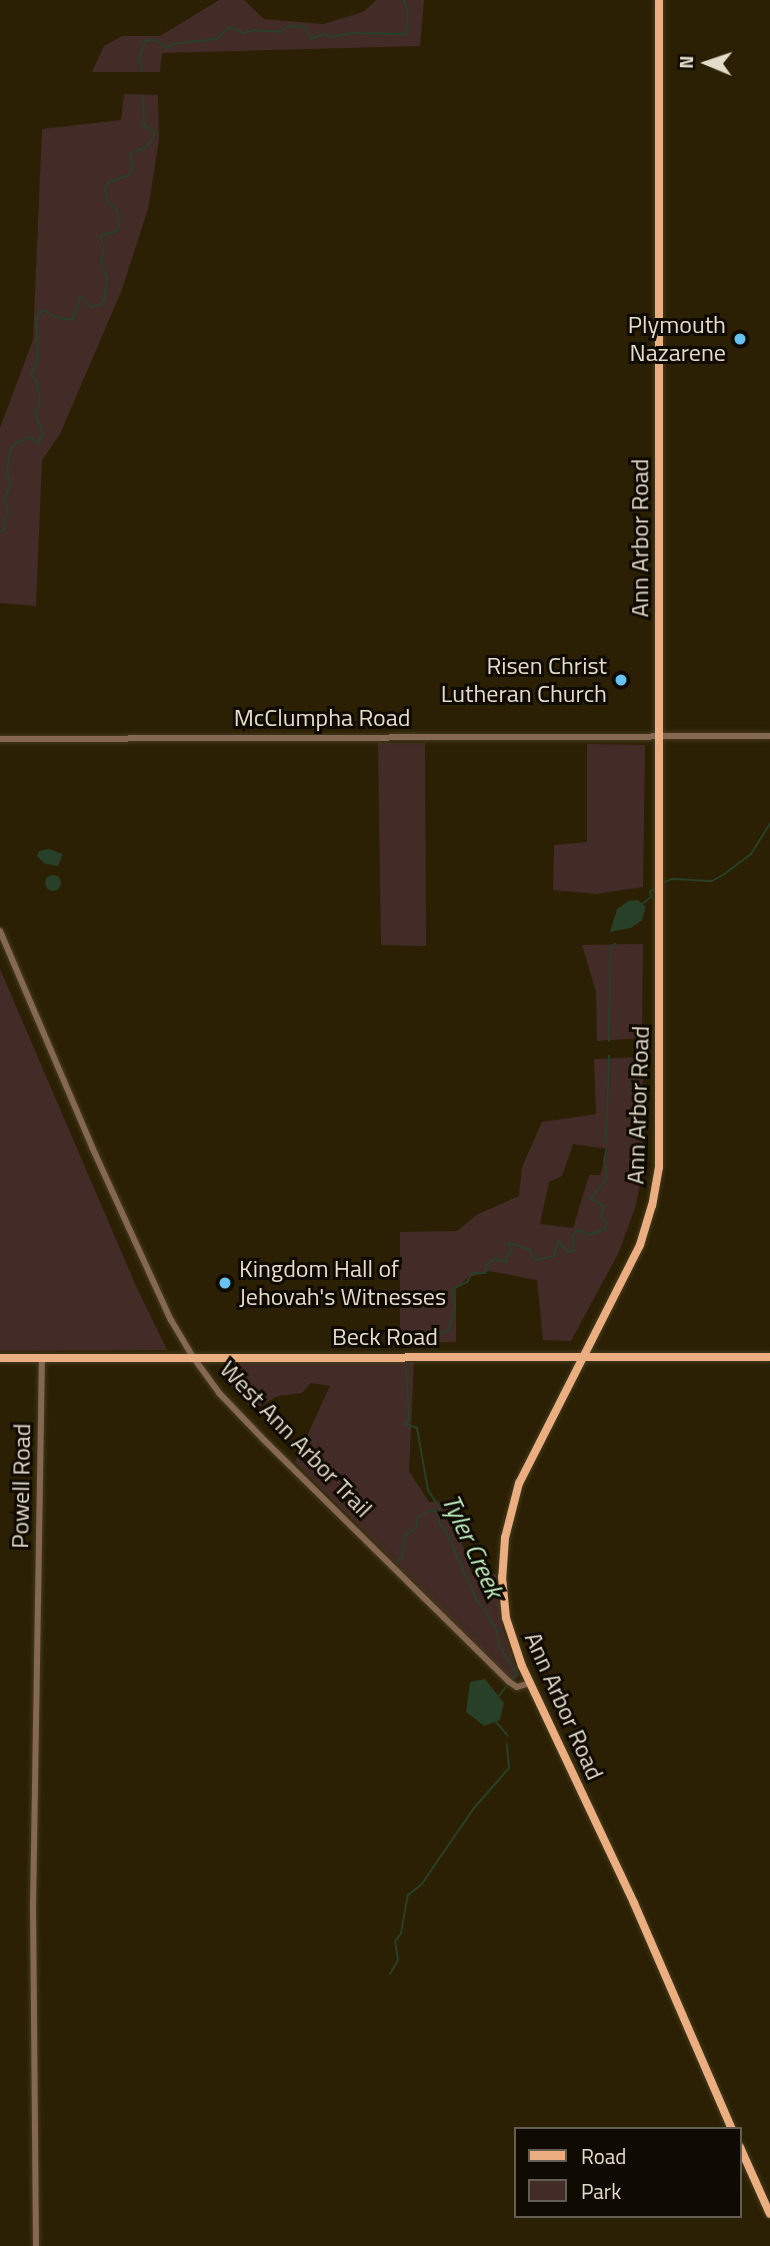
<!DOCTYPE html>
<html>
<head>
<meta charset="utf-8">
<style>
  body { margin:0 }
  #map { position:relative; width:770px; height:2246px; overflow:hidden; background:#2b2003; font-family:"Titillium Web",sans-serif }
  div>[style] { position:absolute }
  .green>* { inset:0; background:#432b27 }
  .water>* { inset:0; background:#283f28 }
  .round { border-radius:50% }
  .stream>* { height:2px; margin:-1px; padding:0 1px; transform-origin:1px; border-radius:1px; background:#283f28 }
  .roads { filter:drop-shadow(0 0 2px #453a1f) drop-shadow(0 0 2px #453a1f) }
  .minor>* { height:6px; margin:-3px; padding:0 3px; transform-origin:3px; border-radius:3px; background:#846852 }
  .major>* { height:8px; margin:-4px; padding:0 4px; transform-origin:4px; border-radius:4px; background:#eaae80 }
  .dots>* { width:19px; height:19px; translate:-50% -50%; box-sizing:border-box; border:4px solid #0f0a02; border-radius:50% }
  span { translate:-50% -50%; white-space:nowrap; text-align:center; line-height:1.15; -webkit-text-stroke:6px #0f0a02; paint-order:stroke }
  .poi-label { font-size:24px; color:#e3dccb }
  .right { translate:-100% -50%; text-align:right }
  .left { translate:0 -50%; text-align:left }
  .street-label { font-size:24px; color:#e3dccb }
  .water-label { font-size:26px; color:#beecbe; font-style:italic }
  .legend { position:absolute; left:514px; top:2127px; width:228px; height:91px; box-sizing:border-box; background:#0f0a02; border:2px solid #645e52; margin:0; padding:9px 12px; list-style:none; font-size:21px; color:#e3dccb }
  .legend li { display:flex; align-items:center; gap:14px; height:35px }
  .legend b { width:35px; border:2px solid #645e52 }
  .north { position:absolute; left:672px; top:28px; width:70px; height:70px; -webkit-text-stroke:5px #0f0a02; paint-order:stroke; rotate:272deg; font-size:19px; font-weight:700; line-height:28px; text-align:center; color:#e3dccb }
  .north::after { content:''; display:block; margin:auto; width:24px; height:32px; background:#e3dccb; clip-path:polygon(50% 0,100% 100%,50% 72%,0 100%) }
</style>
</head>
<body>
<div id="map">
  <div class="green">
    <i style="clip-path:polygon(219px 0,244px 0,264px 19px,323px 24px,363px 12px,377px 0,424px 0,420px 46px,162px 53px,160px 72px,92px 72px,104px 46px,122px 36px,160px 36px)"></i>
    <i style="clip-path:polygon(124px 94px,158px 95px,159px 140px,148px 209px,121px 292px,60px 434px,42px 460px,36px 606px,0 603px,0 428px,33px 340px,42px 129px,121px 120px)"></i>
    <i style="clip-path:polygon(378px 743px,425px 743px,426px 946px,381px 945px)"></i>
    <i style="clip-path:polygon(587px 744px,645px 745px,643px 887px,596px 894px,553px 890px,554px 845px,587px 842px)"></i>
    <i style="clip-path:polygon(643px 944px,642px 1038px,597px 1041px,596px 992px,582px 945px)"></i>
    <i style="clip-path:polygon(0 969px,136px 1286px,167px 1350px,0 1351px)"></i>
    <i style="clip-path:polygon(evenodd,643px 1057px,642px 1175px,635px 1208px,619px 1252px,571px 1341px,543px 1340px,537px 1280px,489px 1271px,467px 1278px,456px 1289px,456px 1342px,400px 1343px,400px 1232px,457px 1231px,478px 1214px,519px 1196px,522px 1167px,542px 1122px,596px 1114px,594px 1059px,643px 1057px,573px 1144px,608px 1149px,600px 1175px,589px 1175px,573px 1228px,540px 1224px,549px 1182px,562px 1176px,573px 1144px)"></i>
    <i style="clip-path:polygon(225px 1362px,414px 1362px,409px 1471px,429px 1502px,454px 1501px,459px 1533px,472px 1575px,496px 1574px,503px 1629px,519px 1675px,516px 1679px,512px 1680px,295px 1462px,330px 1386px,311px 1383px,302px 1393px,278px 1396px,253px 1410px,221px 1376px)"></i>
  </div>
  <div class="water">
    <i style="clip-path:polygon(49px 849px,63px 854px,58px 866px,45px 864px,37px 856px,39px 851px)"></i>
    <i class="round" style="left:45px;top:875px;width:16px;height:16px"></i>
    <i style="clip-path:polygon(638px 900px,646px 907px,642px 920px,631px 928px,610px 932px,617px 909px,628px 901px)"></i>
    <i style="clip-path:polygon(485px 1679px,504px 1703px,500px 1720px,484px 1726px,466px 1712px,470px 1682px)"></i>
  </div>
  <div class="stream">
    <i style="left:142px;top:71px;width:13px;rotate:-103deg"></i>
    <i style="left:139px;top:58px;width:19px;rotate:-69deg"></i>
    <i style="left:146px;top:40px;width:9px"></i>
    <i style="left:155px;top:40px;width:14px;rotate:34deg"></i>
    <i style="left:167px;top:48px;width:6px;rotate:-39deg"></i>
    <i style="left:172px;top:44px;width:45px;rotate:-6.3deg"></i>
    <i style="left:217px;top:39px;width:17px;rotate:-45deg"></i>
    <i style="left:229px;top:27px;width:16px;rotate:22deg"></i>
    <i style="left:244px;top:33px;width:9px;rotate:-18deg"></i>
    <i style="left:253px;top:30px;width:27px;rotate:4deg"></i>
    <i style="left:280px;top:32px;width:11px;rotate:-34deg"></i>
    <i style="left:289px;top:26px;width:15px;rotate:4deg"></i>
    <i style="left:304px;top:27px;width:14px;rotate:56deg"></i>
    <i style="left:312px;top:39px;width:13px;rotate:-23deg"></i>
    <i style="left:324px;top:34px;width:8px;rotate:23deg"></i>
    <i style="left:331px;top:37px;width:20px;rotate:-11deg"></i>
    <i style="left:351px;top:33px;width:55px;rotate:1deg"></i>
    <i style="left:406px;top:34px;width:21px;rotate:-85deg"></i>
    <i style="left:408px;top:13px;width:14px;rotate:-107deg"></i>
    <i style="left:0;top:532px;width:6px;rotate:-31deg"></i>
    <i style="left:5px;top:529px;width:8px;rotate:-97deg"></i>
    <i style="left:4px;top:521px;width:10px;rotate:-66deg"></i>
    <i style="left:8px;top:512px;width:15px;rotate:-106deg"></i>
    <i style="left:4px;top:498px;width:13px;rotate:-63deg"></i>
    <i style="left:10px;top:486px;width:14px;rotate:-102deg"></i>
    <i style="left:7px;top:472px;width:22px;rotate:-82deg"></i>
    <i style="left:10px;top:450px;width:7px;rotate:-56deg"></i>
    <i style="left:14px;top:444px;width:17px;rotate:-24deg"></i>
    <i style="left:30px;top:437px;width:11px;rotate:41deg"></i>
    <i style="left:38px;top:444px;width:12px;rotate:-66deg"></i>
    <i style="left:43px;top:433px;width:22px;rotate:-112deg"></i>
    <i style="left:35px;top:413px;width:11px;rotate:-63deg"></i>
    <i style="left:40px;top:403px;width:21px;rotate:-98deg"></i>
    <i style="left:37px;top:382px;width:10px;rotate:-127deg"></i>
    <i style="left:31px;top:374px;width:17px;rotate:-65deg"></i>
    <i style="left:38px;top:359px;width:42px;rotate:-92.7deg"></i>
    <i style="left:36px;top:317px;width:10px;rotate:-45deg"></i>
    <i style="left:43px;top:310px;width:14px;rotate:30deg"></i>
    <i style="left:55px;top:317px;width:17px;rotate:10deg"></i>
    <i style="left:72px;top:320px;width:24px;rotate:-71deg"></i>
    <i style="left:80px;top:297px;width:15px;rotate:42deg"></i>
    <i style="left:91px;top:307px;width:9px;rotate:-13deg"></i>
    <i style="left:100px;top:305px;width:7px;rotate:-56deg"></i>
    <i style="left:104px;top:299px;width:20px;rotate:-81deg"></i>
    <i style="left:107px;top:279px;width:18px;rotate:-109deg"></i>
    <i style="left:101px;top:262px;width:15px;rotate:-79deg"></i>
    <i style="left:104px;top:247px;width:12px;rotate:-110deg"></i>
    <i style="left:100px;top:236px;width:18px;rotate:-16deg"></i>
    <i style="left:117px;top:231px;width:5px;rotate:-68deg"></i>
    <i style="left:119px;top:226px;width:16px;rotate:-94deg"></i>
    <i style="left:118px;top:210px;width:14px;rotate:-144deg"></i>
    <i style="left:107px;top:202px;width:13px;rotate:-99deg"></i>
    <i style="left:105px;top:189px;width:6px;rotate:-72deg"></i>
    <i style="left:107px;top:183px;width:23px;rotate:-20deg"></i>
    <i style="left:129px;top:175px;width:7px;rotate:-56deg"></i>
    <i style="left:133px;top:169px;width:15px;rotate:-101deg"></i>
    <i style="left:130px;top:154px;width:17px;rotate:-24deg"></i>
    <i style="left:146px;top:147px;width:13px;rotate:-51deg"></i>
    <i style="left:154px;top:137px;width:5px;rotate:-90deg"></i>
    <i style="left:154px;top:132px;width:12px;rotate:-145deg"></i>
    <i style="left:144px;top:125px;width:29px;rotate:-92deg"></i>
    <i style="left:662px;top:883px;width:11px;rotate:-22deg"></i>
    <i style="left:672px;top:879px;width:40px;rotate:2.9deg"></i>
    <i style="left:712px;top:881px;width:13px;rotate:-29deg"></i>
    <i style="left:723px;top:875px;width:35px;rotate:-37deg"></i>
    <i style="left:751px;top:854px;width:36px;rotate:-58deg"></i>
    <i style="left:642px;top:904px;width:11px;rotate:-38deg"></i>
    <i style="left:651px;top:897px;width:6px;rotate:-99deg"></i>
    <i style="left:650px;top:891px;width:5px;rotate:-22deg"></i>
    <i style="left:609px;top:1041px;width:94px;rotate:-89.4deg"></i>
    <i style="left:610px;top:947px;width:6px;rotate:-31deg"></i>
    <i style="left:606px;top:1143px;width:87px;rotate:-88deg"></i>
    <i style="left:406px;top:1341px;width:4px;rotate:-63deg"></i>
    <i style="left:408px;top:1337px;width:15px;rotate:4deg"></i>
    <i style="left:423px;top:1338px;width:26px;rotate:-16deg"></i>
    <i style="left:448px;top:1331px;width:25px;rotate:-74deg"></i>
    <i style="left:455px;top:1307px;width:18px;rotate:-99deg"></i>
    <i style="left:452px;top:1289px;width:17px;rotate:-25deg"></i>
    <i style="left:467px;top:1282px;width:10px;rotate:-61deg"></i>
    <i style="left:472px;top:1273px;width:13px"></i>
    <i style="left:485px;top:1273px;width:8px;rotate:-76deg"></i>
    <i style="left:487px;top:1265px;width:9px;rotate:-41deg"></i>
    <i style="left:494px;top:1259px;width:13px;rotate:13deg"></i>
    <i style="left:507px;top:1262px;width:7px;rotate:-98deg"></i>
    <i style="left:506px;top:1255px;width:6px;rotate:-31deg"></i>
    <i style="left:511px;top:1252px;width:9px;rotate:-103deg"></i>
    <i style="left:509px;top:1243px;width:23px;rotate:18deg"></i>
    <i style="left:531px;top:1250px;width:7px;rotate:82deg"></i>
    <i style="left:532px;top:1257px;width:6px;rotate:31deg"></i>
    <i style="left:537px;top:1260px;width:17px;rotate:-13deg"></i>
    <i style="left:554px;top:1256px;width:16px;rotate:-75deg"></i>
    <i style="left:558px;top:1241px;width:15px;rotate:48deg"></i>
    <i style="left:568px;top:1252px;width:7px;rotate:-16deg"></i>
    <i style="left:575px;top:1250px;width:14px;rotate:-98deg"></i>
    <i style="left:573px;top:1236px;width:8px;rotate:-50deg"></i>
    <i style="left:578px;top:1230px;width:13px;rotate:23deg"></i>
    <i style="left:590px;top:1235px;width:16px;rotate:-22deg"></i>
    <i style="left:605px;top:1229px;width:6px;rotate:-72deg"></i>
    <i style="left:607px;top:1223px;width:9px;rotate:-131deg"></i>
    <i style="left:601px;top:1216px;width:10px;rotate:-73deg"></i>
    <i style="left:604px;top:1206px;width:15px;rotate:-152deg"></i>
    <i style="left:591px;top:1199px;width:27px;rotate:-54deg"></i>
    <i style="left:607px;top:1177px;width:17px;rotate:-100deg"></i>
    <i style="left:604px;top:1160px;width:12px;rotate:-76deg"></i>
    <i style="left:406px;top:1365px;width:56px;rotate:86.9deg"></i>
    <i style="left:409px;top:1421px;width:5px;rotate:143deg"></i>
    <i style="left:405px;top:1424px;width:13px;rotate:18deg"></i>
    <i style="left:417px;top:1428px;width:63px;rotate:79.9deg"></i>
    <i style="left:428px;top:1490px;width:20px;rotate:57deg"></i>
    <i style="left:439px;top:1507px;width:16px;rotate:90deg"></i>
    <i style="left:439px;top:1523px;width:14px;rotate:54deg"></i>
    <i style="left:447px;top:1534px;width:72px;rotate:65.6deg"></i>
    <i style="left:477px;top:1600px;width:36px;rotate:56deg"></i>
    <i style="left:497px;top:1630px;width:14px;rotate:82deg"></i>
    <i style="left:499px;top:1644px;width:34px;rotate:60deg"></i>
    <i style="left:516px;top:1673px;width:8px;rotate:120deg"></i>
    <i style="left:397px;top:1562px;width:8px;rotate:-50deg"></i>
    <i style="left:402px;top:1556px;width:20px;rotate:-81deg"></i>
    <i style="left:405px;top:1536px;width:14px;rotate:-36deg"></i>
    <i style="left:416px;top:1528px;width:11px;rotate:-80deg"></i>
    <i style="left:418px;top:1517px;width:14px;rotate:-30deg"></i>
    <i style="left:430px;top:1510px;width:8px;rotate:14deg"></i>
    <i style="left:499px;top:1696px;width:15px;rotate:-53deg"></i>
    <i style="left:496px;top:1722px;width:18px;rotate:49deg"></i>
    <i style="left:390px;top:1974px;width:16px;rotate:-60deg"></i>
    <i style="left:398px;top:1960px;width:18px;rotate:-99deg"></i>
    <i style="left:395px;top:1942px;width:11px;rotate:-56deg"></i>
    <i style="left:401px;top:1933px;width:39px;rotate:-80deg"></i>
    <i style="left:408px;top:1895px;width:16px;rotate:-38deg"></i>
    <i style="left:421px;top:1885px;width:93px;rotate:-55.5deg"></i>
    <i style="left:474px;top:1808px;width:53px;rotate:-48.8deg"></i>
    <i style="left:509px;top:1768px;width:24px;rotate:-95deg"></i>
  </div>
  <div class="roads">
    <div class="minor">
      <i style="left:0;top:739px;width:770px;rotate:-0.22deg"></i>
      <i style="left:0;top:931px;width:235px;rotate:66.9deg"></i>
      <i style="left:92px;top:1147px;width:190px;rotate:65.5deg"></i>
      <i style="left:171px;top:1320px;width:43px;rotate:59.3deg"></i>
      <i style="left:193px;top:1357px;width:46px;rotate:53.9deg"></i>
      <i style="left:220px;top:1394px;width:64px;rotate:46.3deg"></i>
      <i style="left:264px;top:1440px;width:343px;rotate:44.6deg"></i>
      <i style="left:508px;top:1681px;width:11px;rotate:34deg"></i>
      <i style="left:517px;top:1687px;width:14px;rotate:-17deg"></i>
      <i style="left:36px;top:2246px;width:337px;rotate:-90.5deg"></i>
      <i style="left:33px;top:1909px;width:552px;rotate:-89.07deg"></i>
    </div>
    <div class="major">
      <i style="left:659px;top:0;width:1167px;rotate:90deg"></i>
      <i style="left:659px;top:1167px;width:39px;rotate:100deg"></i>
      <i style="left:652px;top:1205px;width:42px;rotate:106.7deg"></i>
      <i style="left:640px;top:1245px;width:267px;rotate:116.9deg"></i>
      <i style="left:519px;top:1483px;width:57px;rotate:104.3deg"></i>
      <i style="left:505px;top:1538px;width:39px;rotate:94deg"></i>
      <i style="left:502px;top:1577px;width:41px;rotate:84.4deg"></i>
      <i style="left:506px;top:1618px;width:51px;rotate:71.6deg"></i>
      <i style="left:522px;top:1666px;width:262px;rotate:64.7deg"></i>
      <i style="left:634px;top:1903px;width:246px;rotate:66.6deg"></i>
      <i style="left:0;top:1358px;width:770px;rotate:-0.07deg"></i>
      <i style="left:740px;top:2147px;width:73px;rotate:65.9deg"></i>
    </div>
  </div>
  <div class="dots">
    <i style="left:740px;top:339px;background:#67c4f0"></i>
    <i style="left:621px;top:680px;background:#67c4f0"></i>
    <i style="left:225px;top:1283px;background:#67c4f0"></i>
  </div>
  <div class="poi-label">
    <span class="right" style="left:726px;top:339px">Plymouth<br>Nazarene</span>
    <span class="right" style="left:607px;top:680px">Risen Christ<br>Lutheran Church</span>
    <span class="left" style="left:239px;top:1283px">Kingdom Hall of<br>Jehovah's Witnesses</span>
  </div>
  <div class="street-label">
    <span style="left:640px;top:538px;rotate:-90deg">Ann Arbor Road</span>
    <span style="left:322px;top:718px">McClumpha Road</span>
    <span style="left:638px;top:1105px;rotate:-88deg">Ann Arbor Road</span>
    <span style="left:385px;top:1337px">Beck Road</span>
    <span style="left:296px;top:1439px;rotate:46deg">West Ann Arbor Trail</span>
    <span style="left:21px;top:1486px;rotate:-89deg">Powell Road</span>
    <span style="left:564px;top:1706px;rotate:66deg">Ann Arbor Road</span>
  </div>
  <div class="water-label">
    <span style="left:473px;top:1546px;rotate:65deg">Tyler Creek</span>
  </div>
  <ul class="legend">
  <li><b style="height:9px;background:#eaae80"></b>Road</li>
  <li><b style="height:19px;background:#432b27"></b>Park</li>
  </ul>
  <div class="north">N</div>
</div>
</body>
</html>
